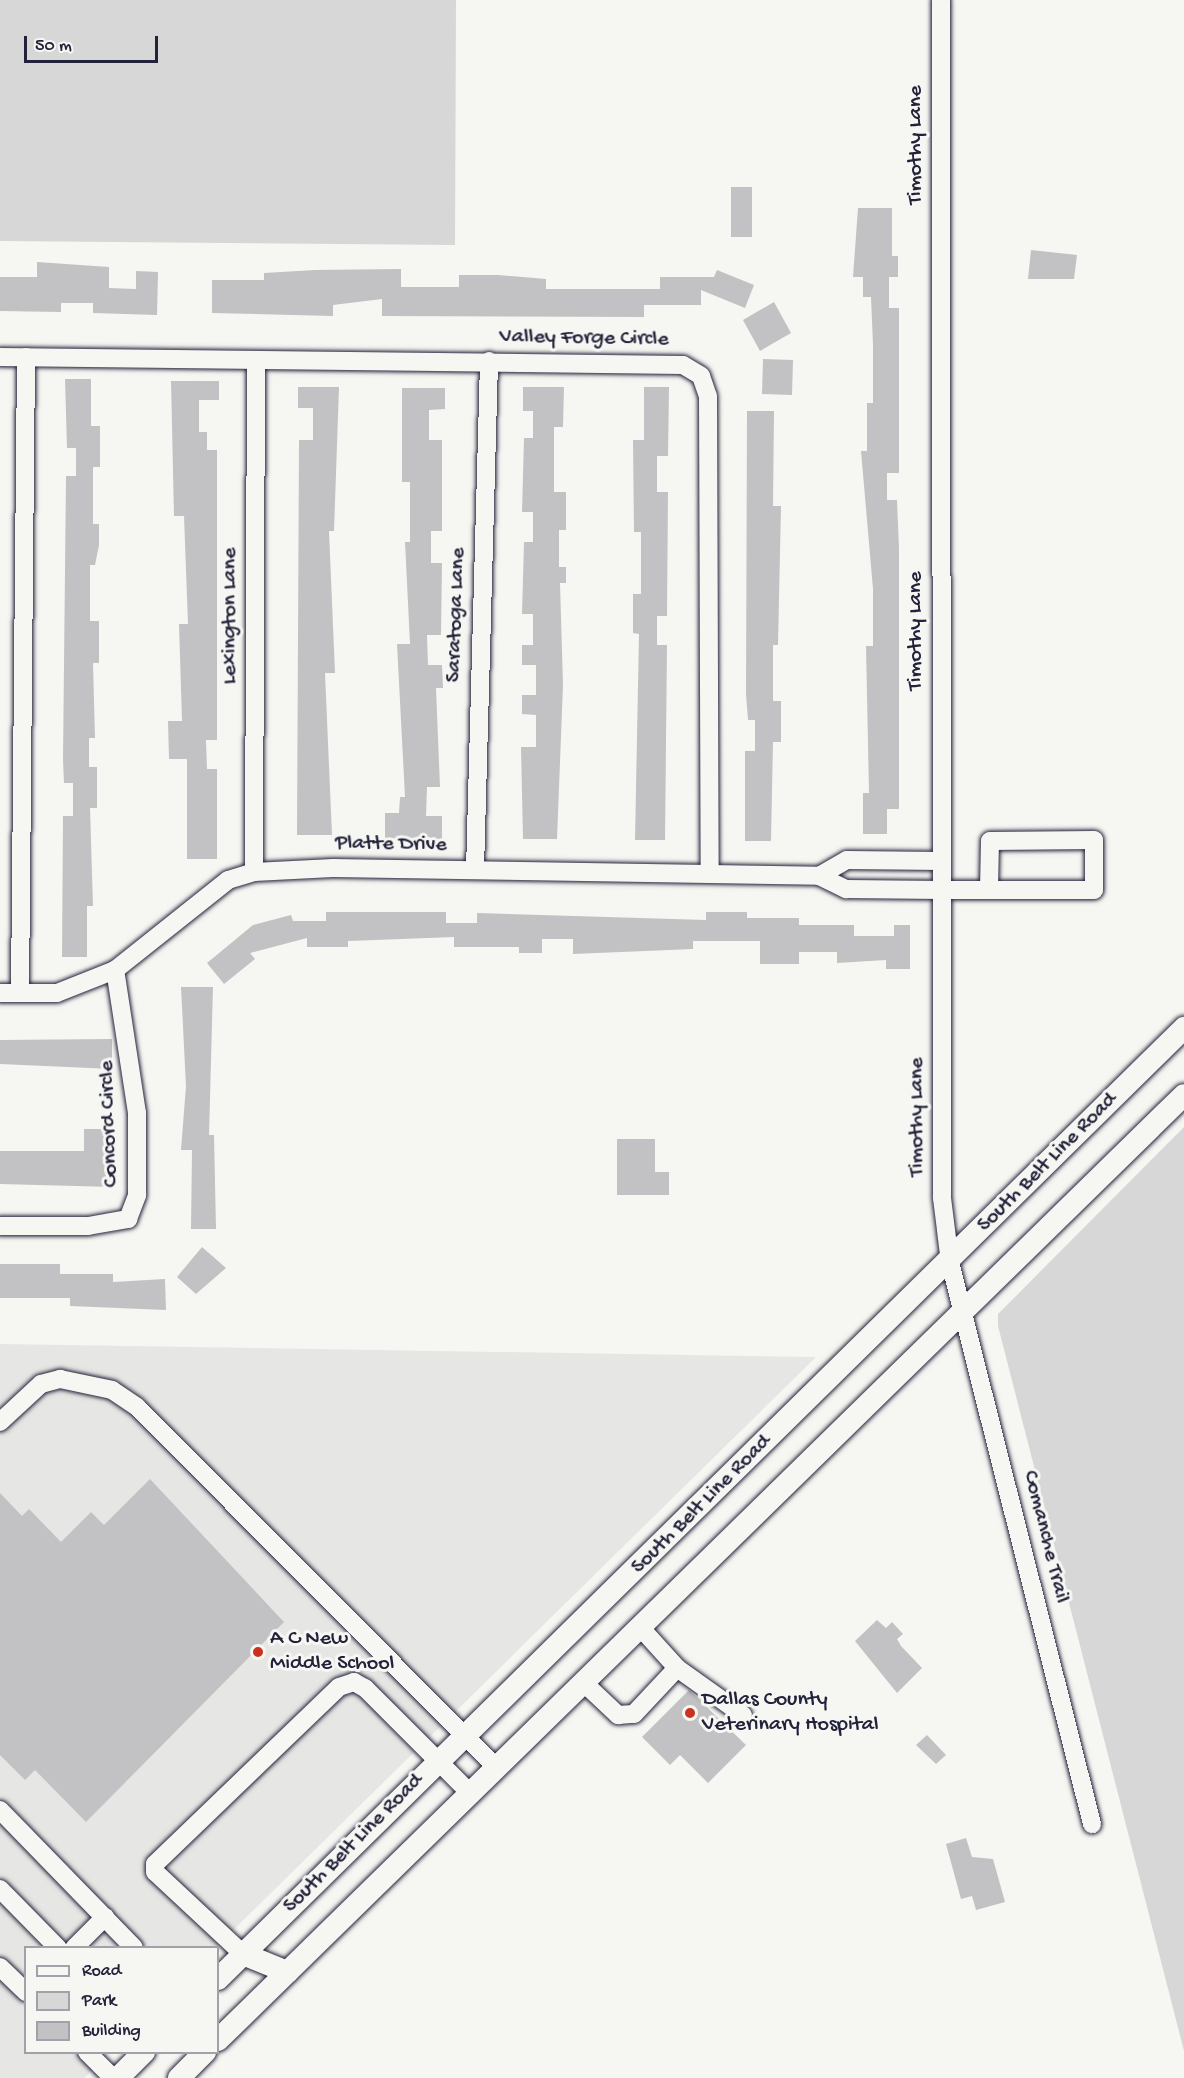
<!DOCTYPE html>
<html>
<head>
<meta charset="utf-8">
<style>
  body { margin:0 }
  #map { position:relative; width:1184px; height:2078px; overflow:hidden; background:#f6f6f2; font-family:"Gochi Hand",sans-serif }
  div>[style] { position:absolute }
  .built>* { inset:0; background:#e6e6e4 }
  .green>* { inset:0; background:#d7d7d7 }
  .building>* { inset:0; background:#c2c2c4 }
  .roads { filter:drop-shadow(0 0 2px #22223b) drop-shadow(0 0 2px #22223b) }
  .minor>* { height:18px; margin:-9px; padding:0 9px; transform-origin:9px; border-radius:9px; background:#f6f6f2 }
  .major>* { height:22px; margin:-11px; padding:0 11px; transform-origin:11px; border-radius:11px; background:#f6f6f2 }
  .dots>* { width:16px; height:16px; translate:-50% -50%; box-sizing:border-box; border:3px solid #f6f6f2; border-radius:50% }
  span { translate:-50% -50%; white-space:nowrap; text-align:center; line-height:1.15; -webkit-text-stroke:6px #f6f6f2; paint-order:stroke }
  .street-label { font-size:22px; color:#22223b }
  .poi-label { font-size:22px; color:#22223b }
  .left { translate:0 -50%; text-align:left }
  .legend { position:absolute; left:24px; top:1946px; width:195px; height:108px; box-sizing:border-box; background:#f6f6f2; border:2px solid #a1a1a9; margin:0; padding:8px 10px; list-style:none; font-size:18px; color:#22223b }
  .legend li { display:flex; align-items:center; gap:12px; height:30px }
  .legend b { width:30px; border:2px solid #a1a1a9 }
  .scale { position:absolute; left:24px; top:36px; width:134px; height:27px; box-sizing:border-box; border:3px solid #22223b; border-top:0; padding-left:8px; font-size:18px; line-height:21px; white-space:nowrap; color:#22223b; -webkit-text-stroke:4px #f6f6f2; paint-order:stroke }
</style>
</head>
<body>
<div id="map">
  <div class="built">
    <i style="clip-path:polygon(0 1344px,816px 1357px,216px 1947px,26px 1948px,26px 2052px,110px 2053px,84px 2078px,0 2078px)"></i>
  </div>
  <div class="green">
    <i style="clip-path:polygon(0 0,456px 0,455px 245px,0 241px)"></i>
    <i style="clip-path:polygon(1184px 1127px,1184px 2051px,998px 1326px,998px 1314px)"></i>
  </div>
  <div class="building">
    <i style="clip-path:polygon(731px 187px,752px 187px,752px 237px,731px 237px)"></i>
    <i style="clip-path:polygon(858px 208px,892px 208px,892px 256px,898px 256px,898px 277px,889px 277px,889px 308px,899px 308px,899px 473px,887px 473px,887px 500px,897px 500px,899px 548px,899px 809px,887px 809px,887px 834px,863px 834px,863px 793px,869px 793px,866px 646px,873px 646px,873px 589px,861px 451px,867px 451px,867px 403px,873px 403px,873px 345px,871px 297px,863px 297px,863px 277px,853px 277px)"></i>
    <i style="clip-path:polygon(1031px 250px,1077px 255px,1074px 279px,1028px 279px)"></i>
    <i style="clip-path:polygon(37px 262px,109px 267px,109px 288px,136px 289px,136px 271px,158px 272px,157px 315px,93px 313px,93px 303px,61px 303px,61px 312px,0 311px,0 277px,37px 277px)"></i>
    <i style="clip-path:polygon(401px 269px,401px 287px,459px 287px,459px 275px,498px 275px,546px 279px,546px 289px,660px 289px,660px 277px,714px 277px,717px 270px,754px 285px,745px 308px,701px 290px,701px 305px,644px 305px,644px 317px,382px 316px,382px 299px,333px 305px,333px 316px,212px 313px,212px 280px,264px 280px,264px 273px,315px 270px)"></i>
    <i style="clip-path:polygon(774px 302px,791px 333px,760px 351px,743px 320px)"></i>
    <i style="clip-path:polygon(763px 359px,793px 360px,792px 395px,762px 394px)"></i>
    <i style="clip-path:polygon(65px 379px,91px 379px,91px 426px,100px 426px,100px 467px,93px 467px,93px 524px,99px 524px,99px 545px,95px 565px,90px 565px,90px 621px,99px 621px,99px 663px,93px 663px,95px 738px,89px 738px,89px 767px,97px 767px,97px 808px,90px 808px,93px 906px,87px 906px,87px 957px,62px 957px,63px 816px,73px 816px,73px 783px,64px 783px,63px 760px,66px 476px,76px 476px,76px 448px,67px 448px)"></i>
    <i style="clip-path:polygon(171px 381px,219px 381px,219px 400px,199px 400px,199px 432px,207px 432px,207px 450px,217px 450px,217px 740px,206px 740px,207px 769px,217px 769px,217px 859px,187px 859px,187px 759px,169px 759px,168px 721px,182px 721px,179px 624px,188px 624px,184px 516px,174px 516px)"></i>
    <i style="clip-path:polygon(298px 387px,339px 387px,334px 531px,329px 531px,335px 673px,325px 673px,332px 835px,297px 835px,299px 440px,313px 440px,313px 408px,298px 408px)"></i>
    <i style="clip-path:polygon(523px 387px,564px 387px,563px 427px,554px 427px,554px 492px,566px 492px,566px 530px,559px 530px,559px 567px,566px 567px,566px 583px,560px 583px,563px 685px,557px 839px,523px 839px,521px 747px,536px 747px,536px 715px,522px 714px,522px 695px,536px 695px,536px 665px,522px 665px,522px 645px,533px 645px,533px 614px,522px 614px,524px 542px,533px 542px,533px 512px,522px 512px,524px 438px,533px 438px,533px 411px,523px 411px)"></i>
    <i style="clip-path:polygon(644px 387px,669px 387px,668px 456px,657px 456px,657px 492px,668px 492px,667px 616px,657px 616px,657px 645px,667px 645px,665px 840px,635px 840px,639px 634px,633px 633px,633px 594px,641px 594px,641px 532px,634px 532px,633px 440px,644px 440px)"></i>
    <i style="clip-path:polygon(402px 388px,445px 388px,445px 409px,429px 410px,429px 440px,442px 440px,442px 531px,431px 531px,431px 563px,442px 563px,441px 635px,427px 635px,428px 665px,442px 665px,443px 688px,436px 688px,440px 787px,427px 787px,426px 816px,442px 816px,442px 839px,385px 838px,385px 813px,399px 813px,400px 797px,405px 797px,397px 644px,410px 644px,405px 542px,410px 542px,410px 482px,402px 482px)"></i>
    <i style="clip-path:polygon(747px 411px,774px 411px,773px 506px,781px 506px,778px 645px,773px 645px,773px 701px,781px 701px,781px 742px,773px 742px,771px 841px,745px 841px,745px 751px,755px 751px,755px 720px,748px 720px,746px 694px)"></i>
    <i style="clip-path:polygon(326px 912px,446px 912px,446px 923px,477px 923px,477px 913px,706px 920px,706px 912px,747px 912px,747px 918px,799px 918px,799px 925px,854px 925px,854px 936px,894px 936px,894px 925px,910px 925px,910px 969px,886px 969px,886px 960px,837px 963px,837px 952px,799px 952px,799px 964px,760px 964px,760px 941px,693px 941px,693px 949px,573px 954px,573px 939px,542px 939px,542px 953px,519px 953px,519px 947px,454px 947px,454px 937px,348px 941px,348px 947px,307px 947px,307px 938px,250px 953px,255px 959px,224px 984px,207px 963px,253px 925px,291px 915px,293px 921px,326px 921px)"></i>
    <i style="clip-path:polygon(181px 987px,213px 987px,209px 1135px,214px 1135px,216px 1229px,191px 1229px,192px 1150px,181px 1150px,186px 1086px)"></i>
    <i style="clip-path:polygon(112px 1039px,112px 1069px,0 1064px,0 1040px)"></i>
    <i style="clip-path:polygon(84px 1129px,109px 1129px,114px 1187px,0 1184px,0 1151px,84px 1151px)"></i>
    <i style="clip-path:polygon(617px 1139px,655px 1139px,655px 1172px,669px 1172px,669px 1195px,617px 1195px)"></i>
    <i style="clip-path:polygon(202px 1247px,226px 1268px,196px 1294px,177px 1277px)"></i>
    <i style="clip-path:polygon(0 1264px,60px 1264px,60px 1274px,113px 1274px,113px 1282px,165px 1279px,166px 1310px,70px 1306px,70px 1298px,0 1298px)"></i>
    <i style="clip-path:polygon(150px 1479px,284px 1622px,86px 1822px,35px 1770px,25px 1780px,0 1755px,0 1493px,22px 1516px,29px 1509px,61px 1542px,91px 1512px,104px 1525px)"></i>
    <i style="clip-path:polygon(877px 1620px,886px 1628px,892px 1622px,903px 1634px,897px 1639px,901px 1646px,922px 1668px,897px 1693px,855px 1641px)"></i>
    <i style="clip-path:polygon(689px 1690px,746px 1745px,708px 1783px,680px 1755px,670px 1765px,642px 1737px)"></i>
    <i style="clip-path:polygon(927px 1735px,946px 1755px,936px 1764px,916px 1745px)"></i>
    <i style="clip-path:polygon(966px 1838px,972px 1857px,993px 1859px,1005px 1902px,976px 1910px,972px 1896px,961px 1899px,946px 1844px)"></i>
  </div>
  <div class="roads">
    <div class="minor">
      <i style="left:941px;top:0;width:1198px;rotate:89.95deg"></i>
      <i style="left:942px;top:1198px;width:64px;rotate:82.9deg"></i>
      <i style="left:950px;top:1262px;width:580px;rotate:75.82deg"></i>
      <i style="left:0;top:357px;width:683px;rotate:0.67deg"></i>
      <i style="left:683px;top:365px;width:21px;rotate:31deg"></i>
      <i style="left:701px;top:376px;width:21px;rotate:71deg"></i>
      <i style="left:708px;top:396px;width:478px;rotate:89.8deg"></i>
      <i style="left:475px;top:870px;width:509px;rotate:-88.42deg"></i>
      <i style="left:254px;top:872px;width:512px;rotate:-89.78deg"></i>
      <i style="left:819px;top:876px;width:32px;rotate:-30deg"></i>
      <i style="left:847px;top:860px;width:95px;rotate:0.6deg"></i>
      <i style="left:0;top:993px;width:57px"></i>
      <i style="left:57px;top:993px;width:62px;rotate:-21.6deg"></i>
      <i style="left:115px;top:970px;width:144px;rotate:-38.5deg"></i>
      <i style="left:228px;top:880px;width:27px;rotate:-17deg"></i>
      <i style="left:254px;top:872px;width:79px;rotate:-2.9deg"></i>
      <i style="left:333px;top:868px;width:486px;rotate:0.9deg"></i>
      <i style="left:819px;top:876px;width:30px;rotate:26deg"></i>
      <i style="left:846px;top:889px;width:96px;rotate:0.6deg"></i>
      <i style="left:942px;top:890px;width:152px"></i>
      <i style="left:1094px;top:890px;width:50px;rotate:-90deg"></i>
      <i style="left:1094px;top:840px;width:104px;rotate:179.4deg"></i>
      <i style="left:990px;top:841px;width:49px;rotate:91.2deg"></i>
      <i style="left:20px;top:993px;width:636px;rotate:-89.46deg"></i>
      <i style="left:0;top:1226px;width:88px"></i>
      <i style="left:88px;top:1226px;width:41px;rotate:-9.9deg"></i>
      <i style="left:128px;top:1219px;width:26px;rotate:-69deg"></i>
      <i style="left:137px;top:1195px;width:82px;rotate:-90deg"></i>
      <i style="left:137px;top:1113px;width:145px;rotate:-98.7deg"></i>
      <i style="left:0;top:1422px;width:56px;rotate:-42.8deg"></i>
      <i style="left:41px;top:1384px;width:20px;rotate:-15deg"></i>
      <i style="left:60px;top:1379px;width:53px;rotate:11.9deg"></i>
      <i style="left:112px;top:1390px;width:30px;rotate:34deg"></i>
      <i style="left:137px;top:1407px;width:510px;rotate:45.08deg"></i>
      <i style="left:640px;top:1627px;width:55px;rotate:47.9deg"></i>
      <i style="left:677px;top:1668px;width:81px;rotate:35.5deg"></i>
      <i style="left:584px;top:1683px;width:47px;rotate:43.3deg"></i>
      <i style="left:618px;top:1715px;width:16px;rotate:-4deg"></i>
      <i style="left:634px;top:1714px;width:63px;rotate:-46.9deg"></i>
      <i style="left:0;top:1810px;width:192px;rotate:45.8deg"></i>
      <i style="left:0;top:1889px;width:83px;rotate:45.5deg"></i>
      <i style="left:74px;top:1948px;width:44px;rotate:-45deg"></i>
      <i style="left:243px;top:1954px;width:120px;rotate:-137deg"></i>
      <i style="left:155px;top:1872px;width:8px;rotate:-90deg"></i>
      <i style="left:155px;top:1864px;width:255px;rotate:-43.9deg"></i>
      <i style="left:339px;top:1687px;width:16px;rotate:-18deg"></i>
      <i style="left:354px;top:1682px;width:13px;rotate:29deg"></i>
      <i style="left:365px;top:1688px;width:150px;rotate:45deg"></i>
      <i style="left:0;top:1967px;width:36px;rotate:44deg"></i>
      <i style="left:87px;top:2052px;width:37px;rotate:45deg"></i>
    </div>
    <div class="major">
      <i style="left:243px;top:1954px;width:48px;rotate:22.2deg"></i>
      <i style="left:218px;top:1979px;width:1356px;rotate:-44.55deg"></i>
      <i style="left:218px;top:2040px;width:1351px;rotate:-44.37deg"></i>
      <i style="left:118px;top:2078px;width:37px;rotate:-45deg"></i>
      <i style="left:179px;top:2078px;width:37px;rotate:-45deg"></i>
    </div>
  </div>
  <div class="dots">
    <i style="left:258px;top:1652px;background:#c8321e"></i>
    <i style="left:690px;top:1713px;background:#c8321e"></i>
  </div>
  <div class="street-label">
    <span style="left:917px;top:145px;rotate:-90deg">Timothy Lane</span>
    <span style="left:584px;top:339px;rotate:1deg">Valley Forge Circle</span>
    <span style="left:457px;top:615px;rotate:-88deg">Saratoga Lane</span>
    <span style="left:231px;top:616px;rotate:-90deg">Lexington Lane</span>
    <span style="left:917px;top:631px;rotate:-90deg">Timothy Lane</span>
    <span style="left:391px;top:845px;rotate:1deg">Platte Drive</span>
    <span style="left:918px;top:1117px;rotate:-90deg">Timothy Lane</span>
    <span style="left:110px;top:1124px;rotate:-92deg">Concord Circle</span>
    <span style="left:1048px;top:1163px;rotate:-45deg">South Belt Line Road</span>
    <span style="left:702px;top:1505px;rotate:-45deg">South Belt Line Road</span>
    <span style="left:1045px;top:1537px;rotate:76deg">Comanche Trail</span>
    <span style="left:354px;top:1844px;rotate:-45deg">South Belt Line Road</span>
  </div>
  <div class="poi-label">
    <span class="left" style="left:270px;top:1652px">A C New<br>Middle School</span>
    <span class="left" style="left:702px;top:1713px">Dallas County<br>Veterinary Hospital</span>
  </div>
  <ul class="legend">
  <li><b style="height:8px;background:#f6f6f2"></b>Road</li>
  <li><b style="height:16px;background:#d7d7d7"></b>Park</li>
  <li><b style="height:16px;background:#c2c2c4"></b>Building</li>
  </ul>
  <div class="scale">50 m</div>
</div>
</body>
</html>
